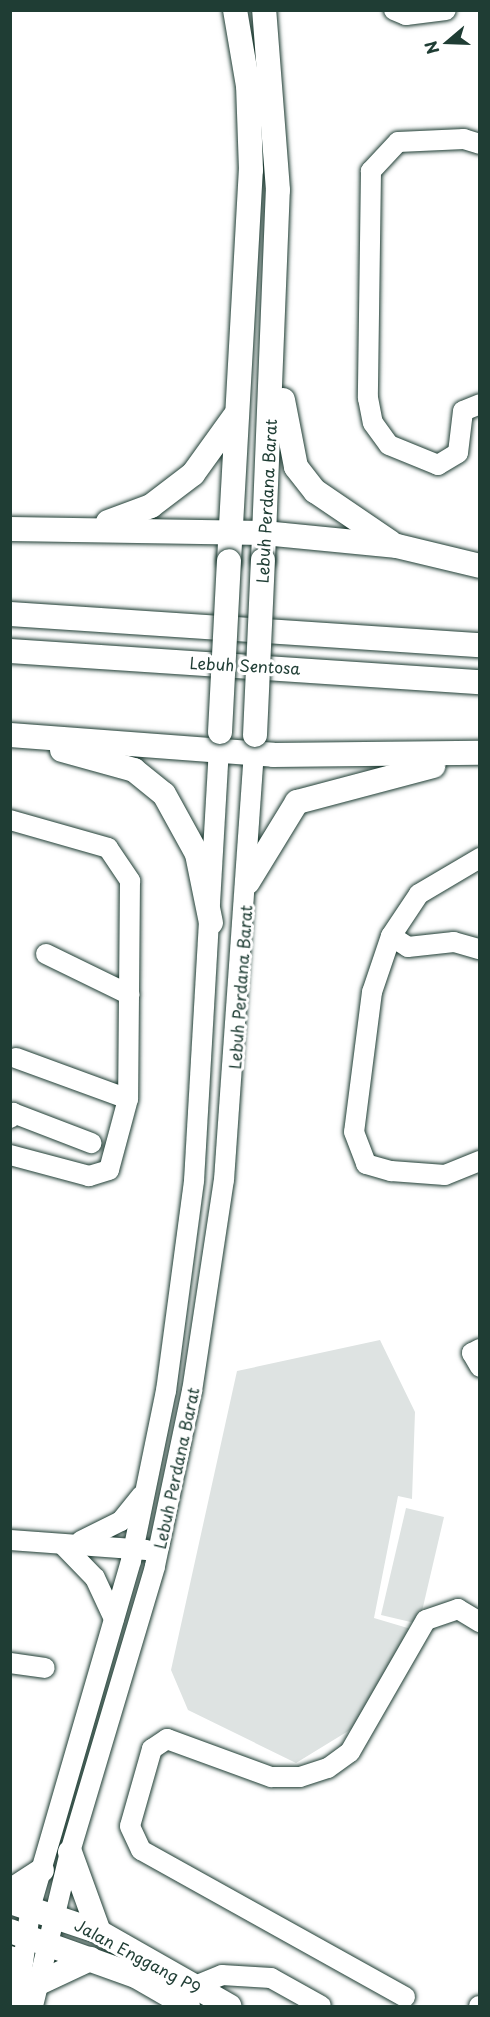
<!DOCTYPE html>
<html>
<head>
<meta charset="utf-8">
<style>
  body { margin:0 }
  #map { position:relative; width:490px; height:2017px; overflow:hidden; background:#fff; font-family:"Playpen Sans",sans-serif }
  div>[style] { position:absolute }
  .green>* { inset:0; background:#dee3e2 }
  .roads { filter:drop-shadow(0 0 2px #1f3d34) drop-shadow(0 0 2px #1f3d34) }
  .minor>* { height:20px; margin:-10px; padding:0 10px; transform-origin:10px; border-radius:10px; background:#fff }
  .major>* { height:24px; margin:-12px; padding:0 12px; transform-origin:12px; border-radius:12px; background:#fff }
  .bridges { filter:drop-shadow(0 0 2px #1f3d34) drop-shadow(0 0 2px #1f3d34) }
  .major-bridge>* { height:24px; margin:-12px; padding:0 12px; transform-origin:12px; border-radius:12px; background:#fff }
  span { translate:-50% -50%; white-space:nowrap; text-align:center; line-height:1.15; -webkit-text-stroke:6px #fff; paint-order:stroke }
  .street-label { font-size:16px; color:#1f3d34 }
  .frame { position:absolute; inset:0; border:12px solid #1f3d34; pointer-events:none }
  .north { position:absolute; left:418px; top:12px; width:60px; height:60px; -webkit-text-stroke:4px #fff; paint-order:stroke; rotate:251deg; font-size:16px; font-weight:700; line-height:24px; text-align:center; color:#1f3d34 }
  .north::after { content:''; display:block; margin:auto; width:21px; height:27px; background:#1f3d34; clip-path:polygon(50% 0,100% 100%,50% 72%,0 100%) }
</style>
</head>
<body>
<div id="map">
  <div class="green">
    <i style="clip-path:polygon(380px 1340px,415px 1412px,412px 1499px,398px 1496px,374px 1618px,411px 1629px,358px 1725px,296px 1763px,188px 1710px,171px 1670px,237px 1371px)"></i>
    <i style="clip-path:polygon(406px 1508px,444px 1517px,419px 1624px,381px 1615px)"></i>
  </div>
  <div class="roads">
    <div class="minor">
      <i style="left:394px;top:10px;width:13px;rotate:23deg"></i>
      <i style="left:406px;top:15px;width:40px;rotate:-7.1deg"></i>
      <i style="left:480px;top:144px;width:17px;rotate:-163deg"></i>
      <i style="left:464px;top:139px;width:66px;rotate:177.4deg"></i>
      <i style="left:398px;top:142px;width:40px;rotate:133deg"></i>
      <i style="left:371px;top:171px;width:227px;rotate:90.8deg"></i>
      <i style="left:368px;top:398px;width:25px;rotate:79deg"></i>
      <i style="left:373px;top:423px;width:27px;rotate:54deg"></i>
      <i style="left:389px;top:445px;width:53px;rotate:22.2deg"></i>
      <i style="left:438px;top:465px;width:23px;rotate:-31deg"></i>
      <i style="left:458px;top:453px;width:42px;rotate:-83.2deg"></i>
      <i style="left:463px;top:411px;width:18px;rotate:-22deg"></i>
      <i style="left:10px;top:820px;width:102px;rotate:15.9deg"></i>
      <i style="left:108px;top:848px;width:40px;rotate:56deg"></i>
      <i style="left:130px;top:881px;width:218px;rotate:90.5deg"></i>
      <i style="left:128px;top:1099px;width:73px;rotate:105deg"></i>
      <i style="left:109px;top:1170px;width:21px;rotate:163deg"></i>
      <i style="left:89px;top:1176px;width:82px;rotate:-165.1deg"></i>
      <i style="left:480px;top:858px;width:71px;rotate:149.5deg"></i>
      <i style="left:419px;top:894px;width:50px;rotate:123.7deg"></i>
      <i style="left:391px;top:936px;width:59px;rotate:108.7deg"></i>
      <i style="left:372px;top:992px;width:141px;rotate:97.3deg"></i>
      <i style="left:354px;top:1132px;width:34px;rotate:69deg"></i>
      <i style="left:366px;top:1164px;width:26px;rotate:16deg"></i>
      <i style="left:391px;top:1171px;width:54px;rotate:4.2deg"></i>
      <i style="left:445px;top:1175px;width:38px;rotate:-22deg"></i>
      <i style="left:391px;top:936px;width:20px;rotate:33deg"></i>
      <i style="left:408px;top:947px;width:46px;rotate:-6.2deg"></i>
      <i style="left:454px;top:942px;width:26px;rotate:16deg"></i>
      <i style="left:46px;top:954px;width:93px;rotate:26deg"></i>
      <i style="left:16px;top:1058px;width:119px;rotate:20.1deg"></i>
      <i style="left:10px;top:1118px;width:6px;rotate:-59deg"></i>
      <i style="left:13px;top:1113px;width:84px;rotate:21deg"></i>
      <i style="left:480px;top:1349px;width:9px;rotate:153deg"></i>
      <i style="left:472px;top:1353px;width:16px;rotate:60deg"></i>
      <i style="left:10px;top:1540px;width:137px;rotate:4.2deg"></i>
      <i style="left:81px;top:1541px;width:45px;rotate:-26.6deg"></i>
      <i style="left:121px;top:1521px;width:33px;rotate:-51deg"></i>
      <i style="left:62px;top:1544px;width:47px;rotate:45.9deg"></i>
      <i style="left:95px;top:1578px;width:45px;rotate:65.1deg"></i>
      <i style="left:10px;top:1663px;width:35px;rotate:8deg"></i>
      <i style="left:195px;top:1986px;width:29px;rotate:-22deg"></i>
      <i style="left:222px;top:1975px;width:49px;rotate:3.5deg"></i>
      <i style="left:271px;top:1978px;width:57px;rotate:29.2deg"></i>
      <i style="left:405px;top:1997px;width:302px;rotate:-150.9deg"></i>
      <i style="left:141px;top:1850px;width:26px;rotate:-115deg"></i>
      <i style="left:130px;top:1826px;width:80px;rotate:-74.1deg"></i>
      <i style="left:152px;top:1749px;width:18px;rotate:-34deg"></i>
      <i style="left:167px;top:1739px;width:111px;rotate:20.1deg"></i>
      <i style="left:271px;top:1777px;width:29px"></i>
      <i style="left:300px;top:1777px;width:29px;rotate:-18deg"></i>
      <i style="left:328px;top:1768px;width:27px;rotate:-36deg"></i>
      <i style="left:350px;top:1752px;width:152px;rotate:-60.1deg"></i>
      <i style="left:426px;top:1620px;width:34px;rotate:-19deg"></i>
      <i style="left:458px;top:1609px;width:26px;rotate:31deg"></i>
      <i style="left:17px;top:2006px;width:102px;rotate:-82.1deg"></i>
      <i style="left:31px;top:1905px;width:358px;rotate:-73.8deg"></i>
      <i style="left:131px;top:1561px;width:174px;rotate:-78.4deg"></i>
      <i style="left:166px;top:1391px;width:212px;rotate:-82.4deg"></i>
      <i style="left:194px;top:1181px;width:430px;rotate:-86.7deg"></i>
      <i style="left:33px;top:2006px;width:158px;rotate:-76.5deg"></i>
      <i style="left:70px;top:1852px;width:298px;rotate:-73.4deg"></i>
      <i style="left:155px;top:1566px;width:179px;rotate:-78.1deg"></i>
      <i style="left:192px;top:1391px;width:213px;rotate:-81.4deg"></i>
      <i style="left:224px;top:1180px;width:427px;rotate:-86deg"></i>
      <i style="left:479px;top:2006px;width:1px"></i>
    </div>
    <div class="major">
      <i style="left:283px;top:400px;width:68px;rotate:79deg"></i>
      <i style="left:296px;top:467px;width:31px;rotate:52deg"></i>
      <i style="left:315px;top:491px;width:91px;rotate:34.2deg"></i>
      <i style="left:108px;top:522px;width:46px;rotate:-20.4deg"></i>
      <i style="left:151px;top:506px;width:53px;rotate:-37.3deg"></i>
      <i style="left:193px;top:474px;width:70px;rotate:-54.3deg"></i>
      <i style="left:10px;top:529px;width:254px;rotate:0.9deg"></i>
      <i style="left:264px;top:533px;width:134px;rotate:5.6deg"></i>
      <i style="left:397px;top:546px;width:85px;rotate:13.5deg"></i>
      <i style="left:263px;top:560px;width:370px;rotate:-87.7deg"></i>
      <i style="left:278px;top:190px;width:181px;rotate:-94.4deg"></i>
      <i style="left:229px;top:561px;width:392px;rotate:-86.8deg"></i>
      <i style="left:251px;top:170px;width:84px;rotate:-92deg"></i>
      <i style="left:248px;top:86px;width:77px;rotate:-99.7deg"></i>
      <i style="left:10px;top:614px;width:471px;rotate:3.8deg"></i>
      <i style="left:10px;top:651px;width:471px;rotate:3.8deg"></i>
      <i style="left:10px;top:735px;width:264px;rotate:4.3deg"></i>
      <i style="left:273px;top:755px;width:207px;rotate:-0.6deg"></i>
      <i style="left:62px;top:750px;width:75px;rotate:15.5deg"></i>
      <i style="left:134px;top:770px;width:38px;rotate:39deg"></i>
      <i style="left:164px;top:794px;width:68px;rotate:61.2deg"></i>
      <i style="left:197px;top:854px;width:70px;rotate:78.5deg"></i>
      <i style="left:248px;top:882px;width:94px;rotate:-58.5deg"></i>
      <i style="left:297px;top:802px;width:141px;rotate:-14.8deg"></i>
      <i style="left:70px;top:1852px;width:85px;rotate:70.1deg"></i>
      <i style="left:10px;top:1891px;width:38px;rotate:-33deg"></i>
      <i style="left:10px;top:1902px;width:94px;rotate:18.6deg"></i>
      <i style="left:99px;top:1932px;width:150px;rotate:29.6deg"></i>
      <i style="left:10px;top:1931px;width:134px;rotate:19.7deg"></i>
      <i style="left:136px;top:1976px;width:60px;rotate:30deg"></i>
      <i style="left:10px;top:1958px;width:24px;rotate:68deg"></i>
      <i style="left:37px;top:1984px;width:59px;rotate:-25.3deg"></i>
    </div>
  </div>
  <div class="bridges">
    <div class="major-bridge">
      <i style="left:220px;top:732px;width:171px;rotate:-87deg"></i>
      <i style="left:255px;top:735px;width:175px;rotate:-87.4deg"></i>
    </div>
  </div>
  <div class="street-label">
    <span style="left:266px;top:501px;rotate:-87deg">Lebuh Perdana Barat</span>
    <span style="left:245px;top:665px;rotate:3deg">Lebuh Sentosa</span>
    <span style="left:240px;top:987px;rotate:-86deg">Lebuh Perdana Barat</span>
    <span style="left:176px;top:1468px;rotate:-78deg">Lebuh Perdana Barat</span>
    <span style="left:138px;top:1956px;rotate:28deg">Jalan Enggang P9</span>
  </div>
  <div class="frame"></div>
  <div class="north">N</div>
</div>
</body>
</html>
